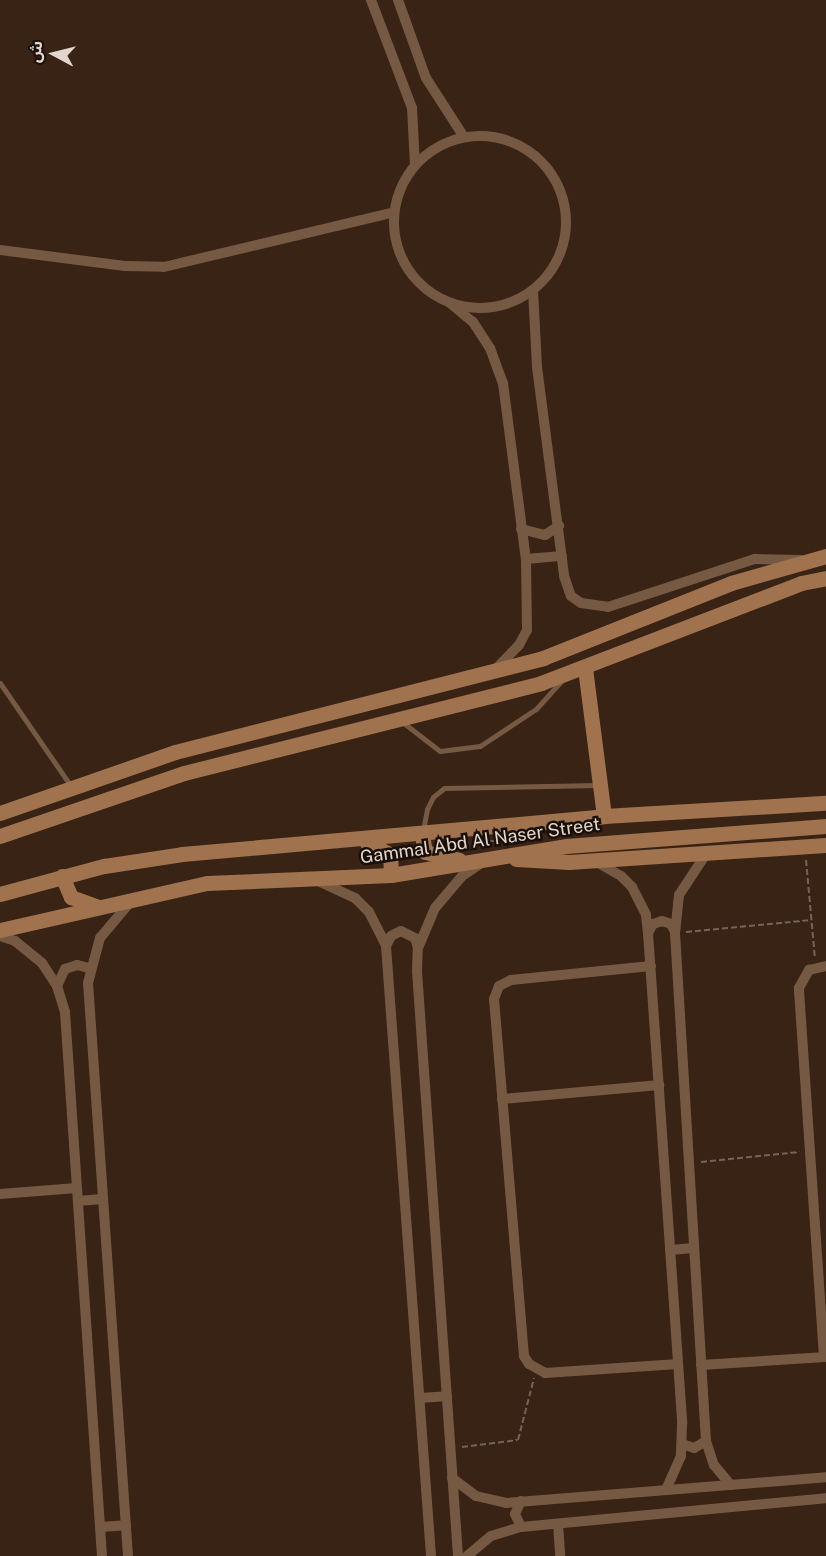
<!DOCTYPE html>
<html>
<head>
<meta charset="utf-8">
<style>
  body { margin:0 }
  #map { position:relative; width:826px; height:1556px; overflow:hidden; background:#392314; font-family:"Public Sans","Noto Sans Arabic",sans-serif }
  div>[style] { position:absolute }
  .path>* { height:2px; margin-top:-1px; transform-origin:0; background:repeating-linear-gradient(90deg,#766356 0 6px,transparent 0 9px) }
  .lane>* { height:5px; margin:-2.5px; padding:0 2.5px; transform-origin:2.5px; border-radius:2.5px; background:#765942 }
  .street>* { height:10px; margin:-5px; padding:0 5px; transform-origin:5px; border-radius:5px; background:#765942 }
  .street>.ring { margin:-5px; padding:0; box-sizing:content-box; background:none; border:10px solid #765942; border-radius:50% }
  .secondary>* { height:15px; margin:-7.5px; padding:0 7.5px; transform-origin:7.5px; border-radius:7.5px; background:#a0734e }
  span { translate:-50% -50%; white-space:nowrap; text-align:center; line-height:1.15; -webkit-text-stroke:5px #190f09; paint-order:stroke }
  .street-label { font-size:18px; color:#e4d5cc }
  .north { position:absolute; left:24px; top:24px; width:60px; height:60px; -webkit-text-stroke:4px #190f09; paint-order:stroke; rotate:277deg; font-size:16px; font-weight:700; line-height:24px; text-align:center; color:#e4d5cc }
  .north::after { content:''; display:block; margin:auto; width:21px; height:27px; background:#e4d5cc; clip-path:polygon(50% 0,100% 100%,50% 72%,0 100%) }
</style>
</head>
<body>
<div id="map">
  <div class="path">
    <i style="left:463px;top:843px;width:46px;rotate:-3.7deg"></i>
    <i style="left:406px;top:846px;width:13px;rotate:72deg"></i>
    <i style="left:806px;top:860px;width:99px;rotate:84.8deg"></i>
    <i style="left:686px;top:932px;width:126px;rotate:-5.5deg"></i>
    <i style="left:701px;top:1162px;width:99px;rotate:-5.8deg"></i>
    <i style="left:462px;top:1447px;width:56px;rotate:-7.1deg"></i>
    <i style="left:518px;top:1440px;width:64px;rotate:-75.5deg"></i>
  </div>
  <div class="lane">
    <i style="left:0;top:683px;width:124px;rotate:55.5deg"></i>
    <i style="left:401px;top:721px;width:49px;rotate:37.6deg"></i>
    <i style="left:440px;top:751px;width:40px;rotate:-7.1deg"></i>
    <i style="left:480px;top:746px;width:67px;rotate:-33.5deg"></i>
    <i style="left:536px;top:709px;width:38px;rotate:-48deg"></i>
    <i style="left:423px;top:830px;width:21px;rotate:-79deg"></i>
    <i style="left:427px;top:809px;width:13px;rotate:-63deg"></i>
    <i style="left:433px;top:797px;width:14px;rotate:-39deg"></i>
    <i style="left:444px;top:788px;width:154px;rotate:-1.1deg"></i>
  </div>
  <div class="street">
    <i style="left:371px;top:0;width:116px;rotate:69.2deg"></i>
    <i style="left:412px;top:108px;width:57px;rotate:87deg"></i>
    <i style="left:398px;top:0;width:83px;rotate:70.3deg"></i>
    <i style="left:426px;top:78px;width:70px;rotate:57.2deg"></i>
    <i class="ring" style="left:394px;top:136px;width:162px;height:162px"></i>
    <i style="left:0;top:250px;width:126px;rotate:7.3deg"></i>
    <i style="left:125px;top:266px;width:39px;rotate:1deg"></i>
    <i style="left:164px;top:267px;width:236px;rotate:-13.4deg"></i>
    <i style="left:533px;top:290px;width:77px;rotate:87deg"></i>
    <i style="left:537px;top:367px;width:211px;rotate:82.6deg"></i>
    <i style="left:564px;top:576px;width:21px;rotate:71deg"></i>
    <i style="left:571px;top:596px;width:12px;rotate:35deg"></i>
    <i style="left:581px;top:603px;width:27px;rotate:8deg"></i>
    <i style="left:608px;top:607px;width:155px;rotate:-18.1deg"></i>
    <i style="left:755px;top:559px;width:46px;rotate:1.2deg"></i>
    <i style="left:450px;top:303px;width:30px;rotate:40deg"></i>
    <i style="left:473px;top:322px;width:31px;rotate:57deg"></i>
    <i style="left:490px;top:348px;width:37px;rotate:70deg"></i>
    <i style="left:503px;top:383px;width:177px;rotate:82.6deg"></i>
    <i style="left:526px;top:559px;width:71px;rotate:89.2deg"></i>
    <i style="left:527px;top:630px;width:17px;rotate:118deg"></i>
    <i style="left:519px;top:645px;width:35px;rotate:134deg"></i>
    <i style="left:521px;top:529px;width:25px;rotate:14deg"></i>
    <i style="left:545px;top:535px;width:17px;rotate:-33deg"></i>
    <i style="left:526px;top:559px;width:36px;rotate:-5deg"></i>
    <i style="left:706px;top:854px;width:49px;rotate:123.4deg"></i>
    <i style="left:679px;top:895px;width:38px;rotate:96deg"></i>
    <i style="left:675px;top:933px;width:509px;rotate:86.51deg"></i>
    <i style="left:706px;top:1441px;width:25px;rotate:72deg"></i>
    <i style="left:714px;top:1465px;width:26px;rotate:50deg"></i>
    <i style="left:595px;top:861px;width:30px;rotate:30deg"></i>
    <i style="left:621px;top:876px;width:16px;rotate:45deg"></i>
    <i style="left:632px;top:887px;width:31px;rotate:63deg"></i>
    <i style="left:646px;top:915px;width:18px;rotate:84deg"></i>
    <i style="left:648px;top:933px;width:492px;rotate:86deg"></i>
    <i style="left:682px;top:1424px;width:32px;rotate:92deg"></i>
    <i style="left:681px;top:1456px;width:37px;rotate:114deg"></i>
    <i style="left:318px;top:881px;width:41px;rotate:24.7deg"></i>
    <i style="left:355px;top:898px;width:20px;rotate:45deg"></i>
    <i style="left:369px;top:912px;width:38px;rotate:63deg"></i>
    <i style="left:386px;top:946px;width:612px;rotate:85.78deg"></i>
    <i style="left:648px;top:933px;width:10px;rotate:-61deg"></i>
    <i style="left:653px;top:924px;width:9px;rotate:-18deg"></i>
    <i style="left:662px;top:921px;width:9px;rotate:18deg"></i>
    <i style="left:671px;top:924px;width:9px;rotate:63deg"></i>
    <i style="left:0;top:936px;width:16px;rotate:18deg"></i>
    <i style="left:15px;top:941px;width:35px;rotate:39deg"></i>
    <i style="left:42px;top:963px;width:27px;rotate:57deg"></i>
    <i style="left:57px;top:986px;width:27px;rotate:73deg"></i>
    <i style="left:65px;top:1012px;width:545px;rotate:86.11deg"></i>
    <i style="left:386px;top:946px;width:11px;rotate:-63deg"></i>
    <i style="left:391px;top:936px;width:11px;rotate:-27deg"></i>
    <i style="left:401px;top:931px;width:16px;rotate:27deg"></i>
    <i style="left:415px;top:938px;width:10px;rotate:73deg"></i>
    <i style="left:651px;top:966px;width:141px;rotate:174.3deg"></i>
    <i style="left:511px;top:980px;width:13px;rotate:153deg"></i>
    <i style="left:499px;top:986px;width:14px;rotate:111deg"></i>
    <i style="left:494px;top:999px;width:358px;rotate:85.2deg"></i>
    <i style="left:524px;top:1356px;width:9px;rotate:58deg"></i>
    <i style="left:529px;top:1364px;width:18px;rotate:29deg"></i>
    <i style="left:545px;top:1373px;width:133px;rotate:-3.9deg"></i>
    <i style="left:57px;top:986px;width:19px;rotate:-65deg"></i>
    <i style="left:65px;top:969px;width:13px;rotate:-18deg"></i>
    <i style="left:77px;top:965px;width:12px;rotate:14deg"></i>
    <i style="left:502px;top:1099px;width:158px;rotate:-5.1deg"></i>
    <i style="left:0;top:1194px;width:77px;rotate:-4.5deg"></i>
    <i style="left:78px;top:1201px;width:24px;rotate:-5deg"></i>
    <i style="left:670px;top:1250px;width:24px;rotate:-5deg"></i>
    <i style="left:824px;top:1357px;width:370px;rotate:-93.9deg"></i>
    <i style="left:799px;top:988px;width:21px;rotate:-61deg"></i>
    <i style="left:809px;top:970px;width:17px;rotate:-13deg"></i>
    <i style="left:701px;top:1365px;width:125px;rotate:-3.7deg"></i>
    <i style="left:420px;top:1398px;width:27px;rotate:-4deg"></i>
    <i style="left:682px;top:1444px;width:13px;rotate:18deg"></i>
    <i style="left:694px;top:1448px;width:14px;rotate:-30deg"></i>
    <i style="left:452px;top:1478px;width:30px;rotate:37deg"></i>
    <i style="left:476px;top:1496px;width:31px;rotate:13deg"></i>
    <i style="left:506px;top:1503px;width:321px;rotate:-4.6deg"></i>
    <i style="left:521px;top:1501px;width:14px;rotate:115deg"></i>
    <i style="left:515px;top:1514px;width:14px;rotate:65deg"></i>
    <i style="left:558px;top:1524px;width:32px;rotate:86deg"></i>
    <i style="left:100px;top:1527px;width:26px;rotate:-4deg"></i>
    <i style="left:128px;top:1556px;width:574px;rotate:-93.99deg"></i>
    <i style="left:88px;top:983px;width:47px;rotate:-75.1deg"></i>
    <i style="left:100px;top:938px;width:50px;rotate:-49.9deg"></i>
    <i style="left:458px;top:1556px;width:586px;rotate:-94.01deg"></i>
    <i style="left:417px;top:971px;width:23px;rotate:-88deg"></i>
    <i style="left:418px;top:948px;width:43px;rotate:-67deg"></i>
    <i style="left:435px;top:908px;width:42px;rotate:-49.8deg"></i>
    <i style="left:462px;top:876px;width:25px;rotate:-34deg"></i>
    <i style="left:467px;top:1556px;width:31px;rotate:-40deg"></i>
    <i style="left:491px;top:1536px;width:31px;rotate:-17deg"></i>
    <i style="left:521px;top:1527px;width:306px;rotate:-5.4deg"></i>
  </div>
  <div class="secondary">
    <i style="left:585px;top:668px;width:149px;rotate:82.7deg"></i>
    <i style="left:0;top:813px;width:185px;rotate:-19.2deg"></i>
    <i style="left:175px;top:752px;width:380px;rotate:-14.3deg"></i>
    <i style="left:543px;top:658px;width:202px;rotate:-21.7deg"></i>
    <i style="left:731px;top:583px;width:99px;rotate:-15.9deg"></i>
    <i style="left:422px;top:835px;width:17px;rotate:80deg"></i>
    <i style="left:425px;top:852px;width:35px;rotate:13deg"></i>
    <i style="left:0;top:836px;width:194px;rotate:-18.9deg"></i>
    <i style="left:184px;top:773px;width:368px;rotate:-14.1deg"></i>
    <i style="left:541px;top:683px;width:279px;rotate:-21deg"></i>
    <i style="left:801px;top:583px;width:25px;rotate:-11deg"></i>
    <i style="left:367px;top:843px;width:25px;rotate:26deg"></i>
    <i style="left:390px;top:854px;width:21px;rotate:87deg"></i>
    <i style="left:516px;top:859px;width:53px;rotate:3.2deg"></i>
    <i style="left:569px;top:862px;width:258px;rotate:-3.8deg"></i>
    <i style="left:62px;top:876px;width:23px;rotate:67deg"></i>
    <i style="left:71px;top:897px;width:30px;rotate:20deg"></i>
    <i style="left:0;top:894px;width:108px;rotate:-15.1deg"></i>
    <i style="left:104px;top:866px;width:79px;rotate:-8.7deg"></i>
    <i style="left:182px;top:854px;width:424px;rotate:-5.1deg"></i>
    <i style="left:604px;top:816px;width:222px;rotate:-3.4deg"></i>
    <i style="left:0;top:930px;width:212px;rotate:-12.8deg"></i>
    <i style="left:207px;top:883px;width:184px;rotate:-2.5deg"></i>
    <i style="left:391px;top:875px;width:177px;rotate:-9.4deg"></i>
    <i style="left:566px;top:846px;width:261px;rotate:-4.4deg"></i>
  </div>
  <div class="street-label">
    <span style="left:480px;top:841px;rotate:-8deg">Gammal Abd Al Naser Street</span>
  </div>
  <div class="north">ش</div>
</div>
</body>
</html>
